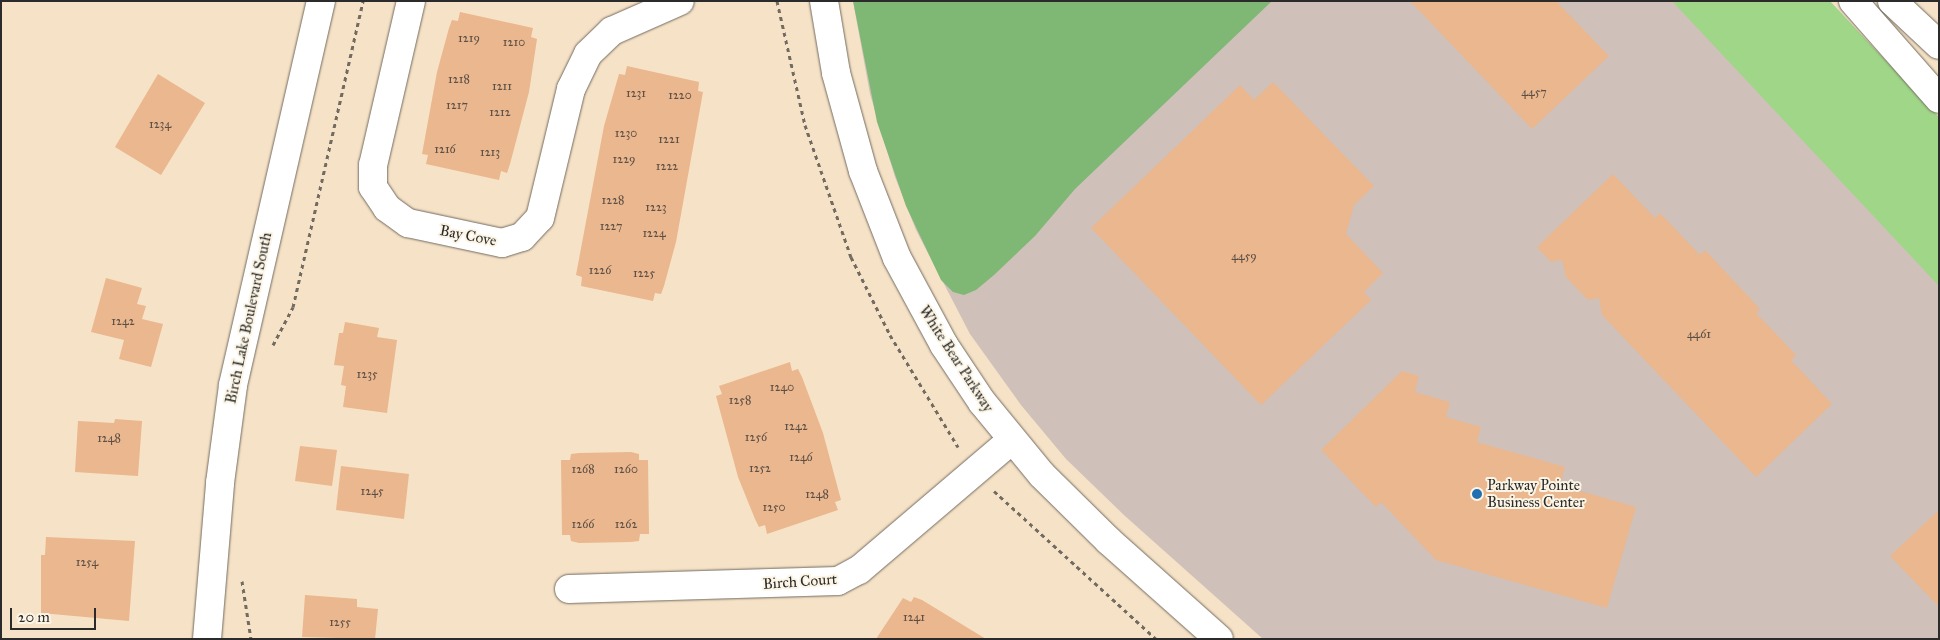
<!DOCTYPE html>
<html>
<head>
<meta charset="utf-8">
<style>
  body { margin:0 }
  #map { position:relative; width:1940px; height:640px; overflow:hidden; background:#f6e2c6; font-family:"IM FELL Great Primer",serif }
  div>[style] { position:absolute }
  .industrial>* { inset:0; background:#cfc0ba }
  .green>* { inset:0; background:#9fd687 }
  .forest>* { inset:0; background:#7fb774 }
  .building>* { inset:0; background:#eab78e }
  .path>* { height:3px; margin-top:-1.5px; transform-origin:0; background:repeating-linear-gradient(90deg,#726b61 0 4px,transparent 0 8px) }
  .roads { filter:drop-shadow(0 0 1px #726b61) drop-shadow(0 0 1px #726b61) }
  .minor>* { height:28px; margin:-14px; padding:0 14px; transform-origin:14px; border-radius:14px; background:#fff }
  .tertiary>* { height:28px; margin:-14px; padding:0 14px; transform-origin:14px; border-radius:14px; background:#fff }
  .motorway>* { height:28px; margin:-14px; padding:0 14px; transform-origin:14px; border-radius:14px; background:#fff }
  .dots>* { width:14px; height:14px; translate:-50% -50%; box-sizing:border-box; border:2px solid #fcf5e5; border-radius:50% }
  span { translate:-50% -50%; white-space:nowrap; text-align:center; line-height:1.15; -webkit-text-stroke:4px #fcf5e5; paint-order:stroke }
  .number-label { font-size:12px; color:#5b4e44 }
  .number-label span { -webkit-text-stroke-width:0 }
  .street-label { font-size:15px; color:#2b2b2b }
  .poi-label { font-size:15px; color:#2b2b2b }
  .left { translate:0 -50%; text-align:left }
  .frame { position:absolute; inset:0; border:2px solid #2b2b2b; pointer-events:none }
  .scale { position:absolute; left:10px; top:608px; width:86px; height:22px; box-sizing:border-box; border:2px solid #2b2b2b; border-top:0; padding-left:6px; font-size:15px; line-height:18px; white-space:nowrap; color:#2b2b2b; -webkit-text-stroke:4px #fcf5e5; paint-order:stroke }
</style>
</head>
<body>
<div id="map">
  <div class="industrial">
    <i style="clip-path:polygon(853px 1px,1732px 1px,1939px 240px,1939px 639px,1263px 639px,1125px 516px,1066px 459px,1021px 405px,970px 334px,916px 230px,895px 177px,870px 94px)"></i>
  </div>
  <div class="green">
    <i style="clip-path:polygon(1672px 1px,1830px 1px,1856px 29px,1939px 117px,1939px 286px)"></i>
  </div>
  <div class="forest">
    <i style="clip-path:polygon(853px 1px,1272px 1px,1075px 189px,1035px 236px,994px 275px,976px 290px,964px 295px,953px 292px,941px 280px,906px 206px,877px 122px)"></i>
  </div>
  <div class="building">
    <i style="clip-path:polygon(1410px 1px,1556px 1px,1609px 56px,1532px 129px)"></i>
    <i style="clip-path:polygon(460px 12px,533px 28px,531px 37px,537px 39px,529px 92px,510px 164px,507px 173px,501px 171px,499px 180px,426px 164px,428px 155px,422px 154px,437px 72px,449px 28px,452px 20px,458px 21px)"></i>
    <i style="clip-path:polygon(627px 66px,699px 82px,698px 91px,703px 92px,676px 242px,664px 286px,661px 294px,655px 293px,653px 301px,581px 286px,582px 277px,576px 275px,604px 126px,619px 74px,625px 75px)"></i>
    <i style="clip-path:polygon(158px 74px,205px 103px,161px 175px,115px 147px)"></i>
    <i style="clip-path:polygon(1273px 82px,1374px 186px,1354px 205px,1346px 234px,1383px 273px,1364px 292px,1371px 300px,1261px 405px,1091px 228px,1240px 85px,1254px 100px)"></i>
    <i style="clip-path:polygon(1613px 174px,1655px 218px,1660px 213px,1700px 255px,1705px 250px,1760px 309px,1756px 313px,1796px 355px,1791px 360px,1832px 404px,1756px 477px,1602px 315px,1599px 298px,1588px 300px,1566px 277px,1562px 260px,1551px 262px,1537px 247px)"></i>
    <i style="clip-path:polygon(106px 278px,142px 288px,137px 304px,146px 306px,142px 319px,163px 324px,151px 367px,119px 359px,124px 340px,91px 332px)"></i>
    <i style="clip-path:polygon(345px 322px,379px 328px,377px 337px,397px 340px,387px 413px,343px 407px,346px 386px,341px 385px,344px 366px,334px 365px,339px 333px,343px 333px)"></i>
    <i style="clip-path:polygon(790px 362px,792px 371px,798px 369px,802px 377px,823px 433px,841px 500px,835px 502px,838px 510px,767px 534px,765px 525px,759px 527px,755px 519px,738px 477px,716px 396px,722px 394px,719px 386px)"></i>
    <i style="clip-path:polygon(1402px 371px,1419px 376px,1415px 392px,1450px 402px,1446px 417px,1481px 427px,1477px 442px,1565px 467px,1560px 485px,1636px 507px,1607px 608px,1436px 560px,1381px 502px,1376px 507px,1321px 450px)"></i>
    <i style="clip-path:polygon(115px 419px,142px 421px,138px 476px,75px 472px,78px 421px,114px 423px)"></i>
    <i style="clip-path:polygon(300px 446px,337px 450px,332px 486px,295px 481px)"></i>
    <i style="clip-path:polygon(631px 452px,639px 454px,639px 460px,648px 460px,649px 534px,640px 534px,639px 541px,631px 542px,579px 543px,571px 541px,570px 535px,562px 535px,561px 460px,570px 460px,571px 454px,579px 453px)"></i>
    <i style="clip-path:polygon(341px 466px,409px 474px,404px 519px,336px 510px)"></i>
    <i style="clip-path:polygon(1939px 510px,1939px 607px,1890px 556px)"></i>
    <i style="clip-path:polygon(46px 537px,135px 541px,129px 621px,41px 613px,41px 555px,45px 555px)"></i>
    <i style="clip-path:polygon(305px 595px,357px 599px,357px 607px,378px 609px,375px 639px,302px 637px)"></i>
    <i style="clip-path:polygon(914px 597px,922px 600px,986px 639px,876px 639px,903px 598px,911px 602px)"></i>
  </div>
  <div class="path">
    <i style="left:777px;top:1px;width:127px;rotate:77.3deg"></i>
    <i style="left:805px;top:125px;width:140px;rotate:70.8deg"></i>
    <i style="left:851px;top:257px;width:87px;rotate:63.4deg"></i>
    <i style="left:890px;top:335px;width:131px;rotate:58.7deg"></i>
    <i style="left:273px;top:345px;width:43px;rotate:-62.2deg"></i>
    <i style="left:293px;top:307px;width:314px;rotate:-77.1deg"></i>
    <i style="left:994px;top:491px;width:219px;rotate:42.4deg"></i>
    <i style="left:242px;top:581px;width:59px;rotate:81.2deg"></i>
  </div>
  <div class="roads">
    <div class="minor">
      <i style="left:411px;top:1px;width:168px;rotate:103deg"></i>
      <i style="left:373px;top:165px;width:22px;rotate:90deg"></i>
      <i style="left:373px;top:187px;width:25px;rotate:56deg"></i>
      <i style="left:387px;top:208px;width:26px;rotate:36deg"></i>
      <i style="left:408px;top:223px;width:96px;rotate:12deg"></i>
      <i style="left:502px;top:243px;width:21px;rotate:-17deg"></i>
      <i style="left:522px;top:237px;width:26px;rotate:-47deg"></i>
      <i style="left:540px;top:218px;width:133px;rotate:-76.5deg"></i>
      <i style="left:571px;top:89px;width:39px;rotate:-64deg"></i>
      <i style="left:588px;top:54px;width:33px;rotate:-44deg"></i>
      <i style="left:612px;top:31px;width:74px;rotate:-23.8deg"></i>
      <i style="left:569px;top:589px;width:269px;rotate:-1.7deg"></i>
      <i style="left:838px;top:581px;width:24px;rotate:-28deg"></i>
      <i style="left:859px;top:570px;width:201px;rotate:-40.4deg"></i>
    </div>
    <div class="tertiary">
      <i style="left:824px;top:1px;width:73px;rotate:80.5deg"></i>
      <i style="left:836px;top:73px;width:102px;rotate:74.6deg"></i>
      <i style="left:863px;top:171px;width:93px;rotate:68.7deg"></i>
      <i style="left:897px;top:258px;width:99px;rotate:61.6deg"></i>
      <i style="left:944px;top:345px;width:69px;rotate:56.3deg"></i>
      <i style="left:982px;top:402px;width:94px;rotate:50.6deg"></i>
      <i style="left:1042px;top:475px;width:94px;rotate:44.6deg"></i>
      <i style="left:1109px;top:541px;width:147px;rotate:41.7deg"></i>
      <i style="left:207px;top:639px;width:157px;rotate:-85.2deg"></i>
      <i style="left:220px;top:483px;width:99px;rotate:-82.4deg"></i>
      <i style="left:233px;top:385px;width:394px;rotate:-77.1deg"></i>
    </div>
    <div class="motorway">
      <i style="left:1853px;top:1px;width:130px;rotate:48.7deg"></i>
      <i style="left:1892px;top:1px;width:64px;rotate:43.1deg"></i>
    </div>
  </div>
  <div class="dots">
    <i style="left:1477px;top:494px;background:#1f6fb2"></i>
  </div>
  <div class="number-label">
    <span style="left:469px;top:39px">1219</span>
    <span style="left:514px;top:43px">1210</span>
    <span style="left:459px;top:80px">1218</span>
    <span style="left:502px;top:87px">1211</span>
    <span style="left:1534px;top:93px">4457</span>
    <span style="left:636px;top:94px">1231</span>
    <span style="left:680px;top:96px">1220</span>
    <span style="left:457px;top:106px">1217</span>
    <span style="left:500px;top:113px">1212</span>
    <span style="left:160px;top:125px">1234</span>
    <span style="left:626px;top:134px">1230</span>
    <span style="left:669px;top:140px">1221</span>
    <span style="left:445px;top:150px">1216</span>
    <span style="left:490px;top:153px">1213</span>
    <span style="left:624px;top:160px">1229</span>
    <span style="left:667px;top:167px">1222</span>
    <span style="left:613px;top:201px">1228</span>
    <span style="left:656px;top:208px">1223</span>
    <span style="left:611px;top:227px">1227</span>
    <span style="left:654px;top:234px">1224</span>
    <span style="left:1244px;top:257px">4459</span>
    <span style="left:600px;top:271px">1226</span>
    <span style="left:644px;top:274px">1225</span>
    <span style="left:123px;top:322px">1242</span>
    <span style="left:1699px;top:335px">4461</span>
    <span style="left:367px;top:375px">1235</span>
    <span style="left:782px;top:388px">1240</span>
    <span style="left:740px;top:401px">1258</span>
    <span style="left:796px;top:427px">1242</span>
    <span style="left:756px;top:438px">1256</span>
    <span style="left:109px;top:439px">1248</span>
    <span style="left:801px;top:458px">1246</span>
    <span style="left:760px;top:469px">1252</span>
    <span style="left:583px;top:470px">1268</span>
    <span style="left:626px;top:470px">1260</span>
    <span style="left:372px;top:492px">1245</span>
    <span style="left:817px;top:495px">1248</span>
    <span style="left:774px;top:508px">1250</span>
    <span style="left:583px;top:525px">1266</span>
    <span style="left:626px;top:525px">1262</span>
    <span style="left:87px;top:563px">1254</span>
    <span style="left:914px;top:618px">1241</span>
    <span style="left:340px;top:623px">1255</span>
  </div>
  <div class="street-label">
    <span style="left:468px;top:236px;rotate:11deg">Bay Cove</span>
    <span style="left:249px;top:318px;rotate:-78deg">Birch Lake Boulevard South</span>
    <span style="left:956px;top:359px;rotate:57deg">White Bear Parkway</span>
    <span style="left:800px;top:582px;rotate:-4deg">Birch Court</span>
  </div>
  <div class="poi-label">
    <span class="left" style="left:1487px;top:494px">Parkway Pointe<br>Business Center</span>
  </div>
  <div class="frame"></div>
  <div class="scale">20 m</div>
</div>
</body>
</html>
